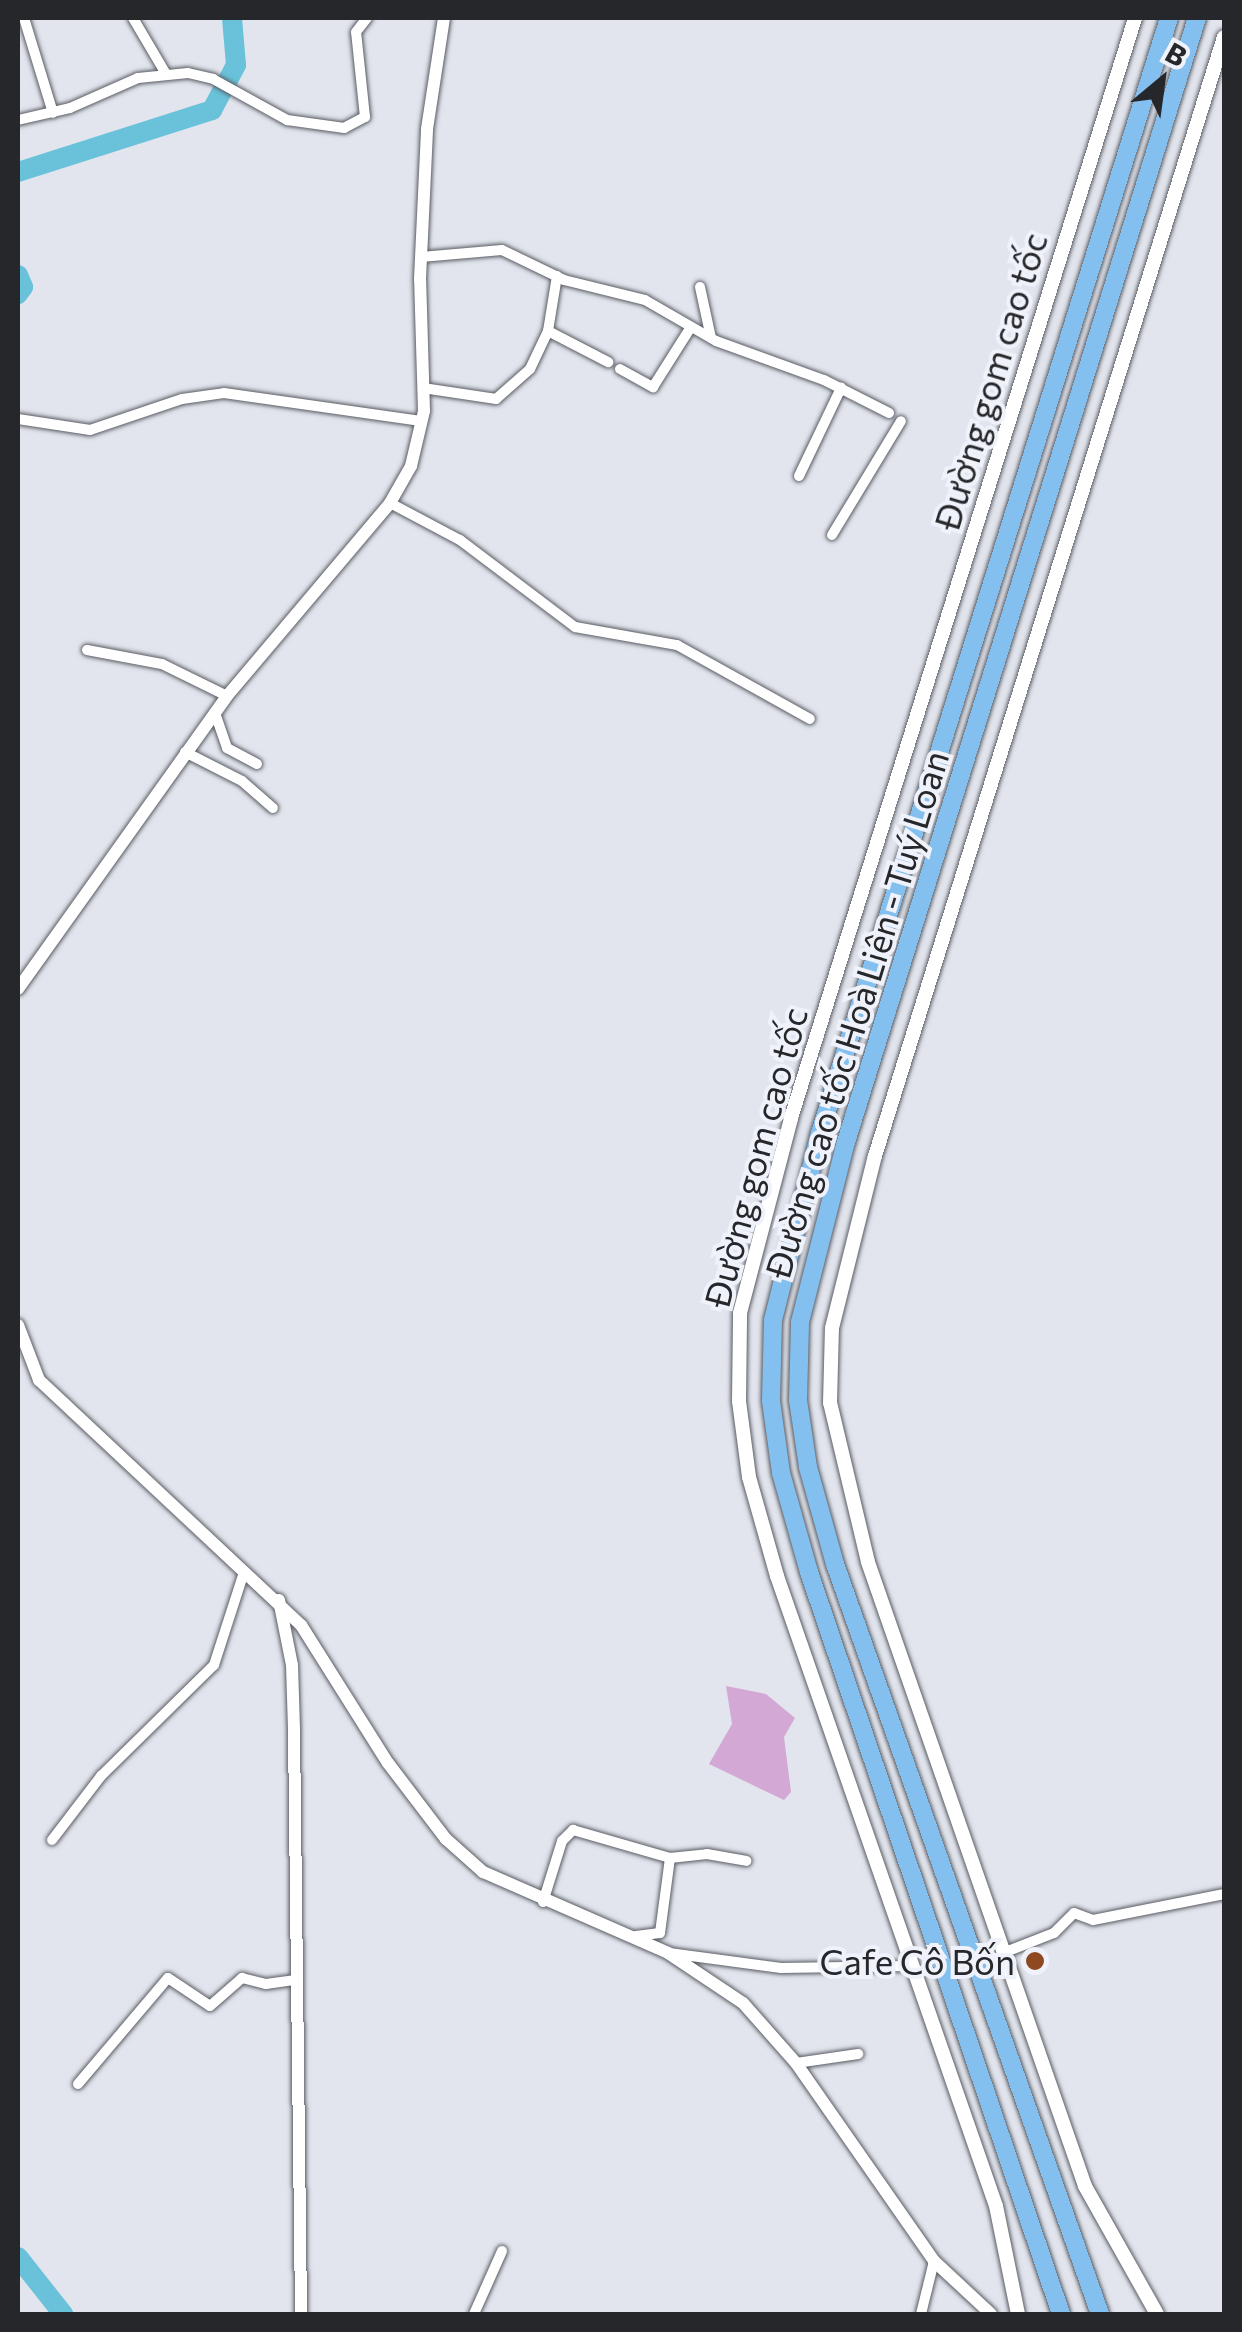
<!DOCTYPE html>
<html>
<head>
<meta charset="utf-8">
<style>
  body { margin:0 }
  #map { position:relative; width:1242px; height:2332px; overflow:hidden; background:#e2e5ed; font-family:Commissioner,sans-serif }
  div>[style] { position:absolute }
  .green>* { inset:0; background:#d4a8d5 }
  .river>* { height:20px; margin:-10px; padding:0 10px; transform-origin:10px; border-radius:10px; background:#69c2d9 }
  .roads { filter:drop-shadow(0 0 2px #595c63) drop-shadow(0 0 2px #595c63) }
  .minor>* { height:10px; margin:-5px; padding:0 5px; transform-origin:5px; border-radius:5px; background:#fff }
  .tertiary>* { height:12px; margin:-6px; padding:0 6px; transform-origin:6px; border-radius:6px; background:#fff }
  .secondary>* { height:14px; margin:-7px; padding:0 7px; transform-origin:7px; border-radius:7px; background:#fff }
  .motorway>* { height:18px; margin:-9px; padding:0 9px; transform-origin:9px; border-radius:9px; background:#84c0ef }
  .dots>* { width:28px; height:28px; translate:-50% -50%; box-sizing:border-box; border:5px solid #eff2fa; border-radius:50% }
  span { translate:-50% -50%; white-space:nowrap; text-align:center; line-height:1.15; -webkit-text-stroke:8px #eff2fa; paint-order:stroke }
  .street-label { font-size:35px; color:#26272a }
  .poi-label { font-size:35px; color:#26272a }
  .right { translate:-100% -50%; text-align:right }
  .frame { position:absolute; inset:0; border:20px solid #26272a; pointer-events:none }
  .north { position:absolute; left:1112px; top:30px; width:100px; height:100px; -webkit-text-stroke:8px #eff2fa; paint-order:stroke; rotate:29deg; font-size:28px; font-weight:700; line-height:40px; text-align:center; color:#26272a }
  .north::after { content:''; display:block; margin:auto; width:35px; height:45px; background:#26272a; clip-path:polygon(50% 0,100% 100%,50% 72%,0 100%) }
</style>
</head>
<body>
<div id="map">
  <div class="green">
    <i style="clip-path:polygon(726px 1686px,766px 1694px,795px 1718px,784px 1737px,791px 1792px,784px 1800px,709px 1764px,732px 1724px)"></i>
  </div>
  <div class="river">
    <i style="left:18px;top:172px;width:204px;rotate:-17.7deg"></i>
    <i style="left:212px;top:110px;width:51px;rotate:-61.9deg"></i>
    <i style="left:236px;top:65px;width:47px;rotate:-94.9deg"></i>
    <i style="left:18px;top:275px;width:13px;rotate:67deg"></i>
    <i style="left:23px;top:287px;width:9px;rotate:126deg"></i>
    <i style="left:18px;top:2257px;width:73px;rotate:51.7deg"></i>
  </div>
  <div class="roads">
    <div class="minor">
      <i style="left:24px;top:18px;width:99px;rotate:73deg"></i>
      <i style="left:133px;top:18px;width:65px;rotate:59.5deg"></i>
      <i style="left:18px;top:120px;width:53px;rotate:-13deg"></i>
      <i style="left:70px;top:108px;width:74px;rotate:-23.8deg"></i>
      <i style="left:138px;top:78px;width:50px;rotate:-5.7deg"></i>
      <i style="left:188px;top:73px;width:26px;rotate:13deg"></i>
      <i style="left:213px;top:79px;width:85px;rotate:29deg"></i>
      <i style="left:287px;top:120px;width:58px;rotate:8deg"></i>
      <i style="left:344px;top:128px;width:24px;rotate:-28deg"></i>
      <i style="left:365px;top:117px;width:85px;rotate:-96deg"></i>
      <i style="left:356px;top:32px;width:18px;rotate:-52deg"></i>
      <i style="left:421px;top:257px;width:81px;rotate:-4.9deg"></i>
      <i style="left:502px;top:250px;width:69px;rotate:25.8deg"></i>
      <i style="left:564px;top:280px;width:83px;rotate:13.9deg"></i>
      <i style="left:645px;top:300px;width:82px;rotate:30deg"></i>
      <i style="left:716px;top:341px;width:115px;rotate:19.9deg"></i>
      <i style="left:824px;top:380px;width:73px;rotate:26.9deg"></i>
      <i style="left:557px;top:276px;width:56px;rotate:99.3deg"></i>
      <i style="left:548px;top:331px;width:68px;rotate:27.3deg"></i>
      <i style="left:700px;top:287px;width:52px;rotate:77.8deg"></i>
      <i style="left:620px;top:369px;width:38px;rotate:29deg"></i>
      <i style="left:653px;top:387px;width:71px;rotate:-57.7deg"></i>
      <i style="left:423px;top:388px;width:74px;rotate:8.6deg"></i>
      <i style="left:496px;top:399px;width:45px;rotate:-41.4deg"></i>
      <i style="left:530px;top:369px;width:42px;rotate:-64.7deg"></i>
      <i style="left:18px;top:419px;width:73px;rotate:8.7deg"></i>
      <i style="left:90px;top:430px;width:97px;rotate:-18.6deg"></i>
      <i style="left:182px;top:399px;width:42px;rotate:-8.1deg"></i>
      <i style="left:224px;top:393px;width:199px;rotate:8.1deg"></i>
      <i style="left:799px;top:476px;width:98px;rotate:-64.5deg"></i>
      <i style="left:390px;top:503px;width:79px;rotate:27.9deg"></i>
      <i style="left:460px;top:540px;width:144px;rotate:37.1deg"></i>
      <i style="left:575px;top:627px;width:104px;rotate:10deg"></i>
      <i style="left:677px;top:645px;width:152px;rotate:29.1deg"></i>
      <i style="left:832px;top:535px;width:133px;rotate:-58.8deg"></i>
      <i style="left:87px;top:650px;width:76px;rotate:10.6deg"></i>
      <i style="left:162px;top:664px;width:72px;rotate:26.2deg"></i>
      <i style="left:215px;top:713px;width:37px;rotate:71deg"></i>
      <i style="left:227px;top:748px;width:34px;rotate:28deg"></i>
      <i style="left:185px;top:752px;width:64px;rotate:27deg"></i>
      <i style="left:242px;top:781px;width:41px;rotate:41.1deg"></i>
      <i style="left:52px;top:1840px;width:81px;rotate:-52.6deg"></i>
      <i style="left:101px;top:1776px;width:158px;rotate:-44.5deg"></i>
      <i style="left:214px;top:1665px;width:98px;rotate:-72.1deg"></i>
      <i style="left:543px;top:1902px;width:64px;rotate:-72.7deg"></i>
      <i style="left:562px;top:1841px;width:16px;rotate:-45deg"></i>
      <i style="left:573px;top:1830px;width:101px;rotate:16.1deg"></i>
      <i style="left:670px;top:1858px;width:37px;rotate:-6deg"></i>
      <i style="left:707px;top:1854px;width:40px;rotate:10deg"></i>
      <i style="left:636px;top:1936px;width:24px;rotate:-7deg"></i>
      <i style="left:660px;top:1933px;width:76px;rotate:-82.4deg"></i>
      <i style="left:669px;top:1953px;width:113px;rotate:7.6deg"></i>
      <i style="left:781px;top:1968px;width:129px;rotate:-0.9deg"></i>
      <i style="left:1003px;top:1953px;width:55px;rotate:-21.4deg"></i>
      <i style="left:1054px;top:1933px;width:28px;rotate:-45deg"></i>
      <i style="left:1074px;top:1913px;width:20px;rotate:20deg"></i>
      <i style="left:1093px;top:1920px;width:134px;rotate:-11.2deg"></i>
      <i style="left:796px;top:2063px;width:63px;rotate:-8.3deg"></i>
      <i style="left:78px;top:2084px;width:139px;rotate:-49.7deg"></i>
      <i style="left:168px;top:1978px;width:50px;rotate:33.7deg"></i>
      <i style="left:210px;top:2006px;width:43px;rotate:-41.2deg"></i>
      <i style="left:242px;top:1978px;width:25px;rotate:14deg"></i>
      <i style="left:266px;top:1984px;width:28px;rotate:-8deg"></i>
      <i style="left:474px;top:2314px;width:69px;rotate:-66deg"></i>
      <i style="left:921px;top:2314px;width:55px;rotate:-76.2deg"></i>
    </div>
    <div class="tertiary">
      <i style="left:18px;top:989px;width:360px;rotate:-54.5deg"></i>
      <i style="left:227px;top:696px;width:253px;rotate:-49.8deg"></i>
      <i style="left:390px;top:503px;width:43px;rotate:-60.4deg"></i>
      <i style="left:411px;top:466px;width:57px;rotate:-76.7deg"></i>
      <i style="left:424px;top:411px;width:132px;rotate:-91.7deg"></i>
      <i style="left:420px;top:279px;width:150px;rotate:-87.3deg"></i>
      <i style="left:427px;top:129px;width:112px;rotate:-81.3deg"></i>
      <i style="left:18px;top:1325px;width:59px;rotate:69.1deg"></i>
      <i style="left:39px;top:1380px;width:359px;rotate:43.1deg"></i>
      <i style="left:301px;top:1625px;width:163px;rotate:57.8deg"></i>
      <i style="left:388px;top:1763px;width:96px;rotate:52.7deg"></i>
      <i style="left:446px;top:1839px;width:50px;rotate:41.7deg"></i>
      <i style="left:483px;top:1872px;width:202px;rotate:23.6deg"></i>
      <i style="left:668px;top:1953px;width:90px;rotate:33.7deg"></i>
      <i style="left:743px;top:2003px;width:80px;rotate:48.5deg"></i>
      <i style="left:796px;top:2063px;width:241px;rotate:55.1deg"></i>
      <i style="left:934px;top:2261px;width:78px;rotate:42.9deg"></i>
      <i style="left:279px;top:1600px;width:66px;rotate:78.7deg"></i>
      <i style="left:292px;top:1665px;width:65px;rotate:88.2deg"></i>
      <i style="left:294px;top:1730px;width:584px;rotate:89.31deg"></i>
    </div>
    <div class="secondary">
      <i style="left:1018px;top:2314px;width:110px;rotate:-101.5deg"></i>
      <i style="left:996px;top:2206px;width:667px;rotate:-109.17deg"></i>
      <i style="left:777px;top:1576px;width:103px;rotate:-105.8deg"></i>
      <i style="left:749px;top:1477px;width:77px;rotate:-97.5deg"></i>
      <i style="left:739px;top:1401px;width:88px;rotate:-89.3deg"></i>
      <i style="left:740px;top:1313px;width:202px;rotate:-75.3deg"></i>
      <i style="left:791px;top:1118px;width:1153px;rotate:-72.63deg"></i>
      <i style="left:1157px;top:2314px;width:147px;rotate:-119.4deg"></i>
      <i style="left:1085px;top:2186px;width:661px;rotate:-109.18deg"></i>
      <i style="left:868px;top:1562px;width:163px;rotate:-103.4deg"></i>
      <i style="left:830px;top:1403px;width:75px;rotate:-88.5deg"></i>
      <i style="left:832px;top:1328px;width:177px;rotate:-76deg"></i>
      <i style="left:875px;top:1156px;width:1172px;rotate:-72.68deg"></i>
    </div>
    <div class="motorway">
      <i style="left:1061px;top:2314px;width:784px;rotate:-108.76deg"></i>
      <i style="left:809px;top:1572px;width:103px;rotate:-105.8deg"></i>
      <i style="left:781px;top:1473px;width:73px;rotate:-97.9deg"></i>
      <i style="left:771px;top:1401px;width:81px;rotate:-88.6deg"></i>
      <i style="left:773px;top:1320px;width:193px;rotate:-75.9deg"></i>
      <i style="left:820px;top:1133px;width:1168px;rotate:-72.62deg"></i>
      <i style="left:1100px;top:2314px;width:795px;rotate:-109.46deg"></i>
      <i style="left:835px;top:1564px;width:101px;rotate:-105.6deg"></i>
      <i style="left:808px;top:1467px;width:68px;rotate:-98.5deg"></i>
      <i style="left:798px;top:1400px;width:78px;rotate:-88.5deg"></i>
      <i style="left:800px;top:1322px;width:186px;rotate:-75.7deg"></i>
      <i style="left:846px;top:1142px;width:1178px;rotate:-72.66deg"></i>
    </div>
  </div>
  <div class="dots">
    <i style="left:1035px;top:1961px;background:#8e4921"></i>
  </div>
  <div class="street-label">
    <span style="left:990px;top:381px;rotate:-73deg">Đường gom cao tốc</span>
    <span style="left:856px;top:1014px;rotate:-73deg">Đường cao tốc Hoà Liên - Tuý Loan</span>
    <span style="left:755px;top:1157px;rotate:-75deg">Đường gom cao tốc</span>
  </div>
  <div class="poi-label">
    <span class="right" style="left:1015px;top:1961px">Cafe Cô Bốn</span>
  </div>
  <div class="frame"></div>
  <div class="north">B</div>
</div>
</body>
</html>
